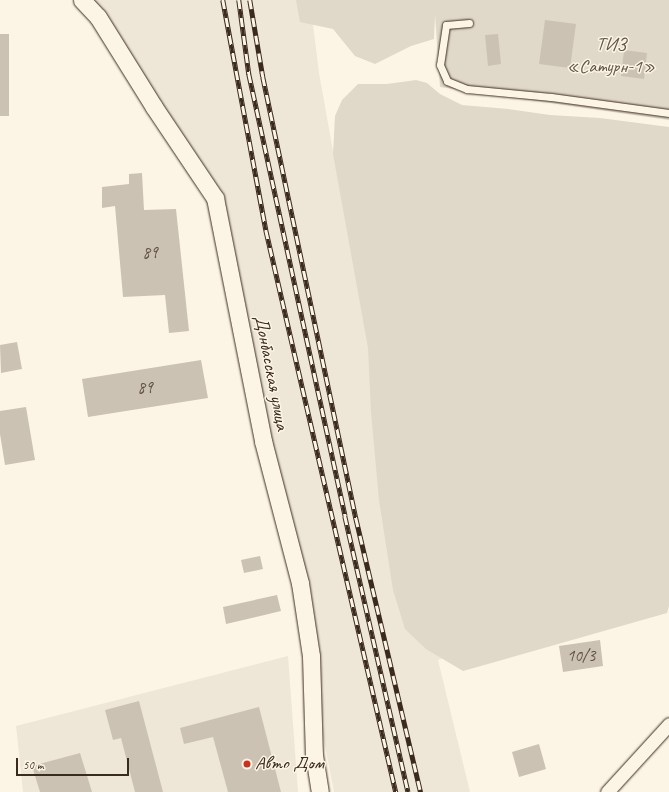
<!DOCTYPE html>
<html>
<head>
<meta charset="utf-8">
<style>
  body { margin:0 }
  #map { position:relative; width:669px; height:792px; overflow:hidden; background:#fcf5e5; font-family:Caveat,sans-serif }
  div>[style] { position:absolute }
  .built>* { inset:0; background:#eee6d6 }
  .green>* { inset:0; background:#e0d8c8 }
  .building>* { inset:0; background:#ccc2b3 }
  .roads { filter:drop-shadow(0 0 1px #3b2a1e) drop-shadow(0 0 1px #3b2a1e) }
  .service>* { height:7px; margin:-3.5px; padding:0 3.5px; transform-origin:3.5px; border-radius:3.5px; background:#fcf5e5 }
  .minor>* { height:13px; margin:-6.5px; padding:0 6.5px; transform-origin:6.5px; border-radius:6.5px; background:#fcf5e5 }
  .tertiary>* { height:17px; margin:-8.5px; padding:0 8.5px; transform-origin:8.5px; border-radius:8.5px; background:#fcf5e5 }
  .rail>* { height:4.5px; margin-top:-2.25px; transform-origin:0; background:repeating-linear-gradient(90deg,#fcf5e5 0 9px,#3b2a1e 0 18px); box-sizing:border-box; border-block:1px solid #3b2a1e }
  .dots>* { width:11px; height:11px; translate:-50% -50%; box-sizing:border-box; border:2px solid #fcf5e5; border-radius:50% }
  span { translate:-50% -50%; white-space:nowrap; text-align:center; line-height:1.15; -webkit-text-stroke:3px #fcf5e5; paint-order:stroke }
  .number-label { font-size:17px; color:#5f5043 }
  .number-label span { -webkit-text-stroke-width:0 }
  .park-label { font-size:19px; color:#645648 }
  .street-label { font-size:19px; color:#3b2a1e }
  .poi-label { font-size:19px; color:#3b2a1e }
  .left { translate:0 -50%; text-align:left }
  .scale { position:absolute; left:16px; top:758px; width:113px; height:18px; box-sizing:border-box; border:2px solid #3b2a1e; border-top:0; padding-left:5px; font-size:12px; line-height:14px; white-space:nowrap; color:#3b2a1e; -webkit-text-stroke:3px #fcf5e5; paint-order:stroke }
</style>
</head>
<body>
<div id="map">
  <div class="built">
    <i style="clip-path:polygon(89px 0,310px 0,319px 73px,370px 357px,454px 654px,438px 660px,470px 792px,334px 792px,219px 198px)"></i>
    <i style="clip-path:polygon(288px 656px,298px 792px,23px 792px,16px 726px)"></i>
  </div>
  <div class="green">
    <i style="clip-path:polygon(296px 0,434px 0,434px 4px,434px 0,669px 0,669px 120px,440px 87px,435px 15px,434px 39px,411px 46px,375px 64px,355px 56px,333px 29px,300px 22px)"></i>
    <i style="clip-path:polygon(416px 80px,427px 83px,440px 94px,462px 105px,508px 109px,550px 115px,600px 118px,669px 127px,669px 606px,667px 613px,463px 671px,426px 649px,405px 629px,393px 590px,379px 500px,371px 412px,368px 348px,333px 154px,335px 116px,342px 100px,358px 84px,387px 84px)"></i>
  </div>
  <div class="building">
    <i style="clip-path:polygon(545px 20px,576px 24px,570px 68px,539px 64px)"></i>
    <i style="clip-path:polygon(0 34px,9px 34px,9px 116px,0 116px)"></i>
    <i style="clip-path:polygon(498px 34px,501px 64px,488px 66px,485px 35px)"></i>
    <i style="clip-path:polygon(624px 50px,647px 53px,644px 79px,621px 76px)"></i>
    <i style="clip-path:polygon(142px 173px,144px 210px,176px 209px,189px 331px,169px 333px,165px 295px,123px 297px,115px 206px,102px 208px,102px 187px,129px 184px,129px 174px)"></i>
    <i style="clip-path:polygon(17px 342px,22px 369px,1px 373px,0 345px)"></i>
    <i style="clip-path:polygon(201px 360px,208px 398px,88px 417px,82px 379px)"></i>
    <i style="clip-path:polygon(26px 407px,35px 460px,5px 465px,0 434px,0 411px)"></i>
    <i style="clip-path:polygon(260px 556px,263px 569px,244px 573px,241px 560px)"></i>
    <i style="clip-path:polygon(277px 595px,281px 611px,226px 624px,223px 607px)"></i>
    <i style="clip-path:polygon(600px 640px,603px 666px,563px 672px,559px 646px)"></i>
    <i style="clip-path:polygon(139px 701px,163px 792px,135px 792px,121px 738px,113px 740px,105px 710px)"></i>
    <i style="clip-path:polygon(259px 707px,281px 792px,228px 792px,213px 737px,184px 744px,180px 728px)"></i>
    <i style="clip-path:polygon(539px 744px,546px 769px,519px 777px,512px 752px)"></i>
    <i style="clip-path:polygon(80px 753px,92px 792px,40px 792px,32px 766px)"></i>
  </div>
  <div class="roads">
    <div class="service">
      <i style="left:469px;top:23px;width:23px;rotate:175deg"></i>
      <i style="left:446px;top:25px;width:40px;rotate:98.5deg"></i>
      <i style="left:440px;top:65px;width:17px;rotate:66deg"></i>
      <i style="left:447px;top:81px;width:22px;rotate:22deg"></i>
      <i style="left:467px;top:89px;width:84px;rotate:5.4deg"></i>
      <i style="left:551px;top:97px;width:119px;rotate:7.7deg"></i>
    </div>
    <div class="minor">
      <i style="left:607px;top:792px;width:92px;rotate:-47.6deg"></i>
    </div>
    <div class="tertiary">
      <i style="left:82px;top:0;width:23px;rotate:47deg"></i>
      <i style="left:98px;top:17px;width:106px;rotate:58.1deg"></i>
      <i style="left:154px;top:107px;width:110px;rotate:56.2deg"></i>
      <i style="left:215px;top:198px;width:248px;rotate:78.8deg"></i>
      <i style="left:263px;top:441px;width:147px;rotate:75.4deg"></i>
      <i style="left:300px;top:583px;width:74px;rotate:81.4deg"></i>
      <i style="left:311px;top:656px;width:99px;rotate:88.3deg"></i>
      <i style="left:314px;top:755px;width:37px;rotate:81deg"></i>
    </div>
  </div>
  <div class="rail">
    <i style="left:223px;top:0;width:234px;rotate:79.4deg"></i>
    <i style="left:266px;top:230px;width:577px;rotate:76.98deg"></i>
    <i style="left:239px;top:0;width:75px;rotate:82.3deg"></i>
    <i style="left:249px;top:74px;width:452px;rotate:77.7deg"></i>
    <i style="left:345px;top:516px;width:283px;rotate:77.1deg"></i>
    <i style="left:250px;top:0;width:78px;rotate:80.4deg"></i>
    <i style="left:263px;top:77px;width:451px;rotate:78.1deg"></i>
    <i style="left:356px;top:518px;width:282px;rotate:76.7deg"></i>
  </div>
  <div class="dots">
    <i style="left:247px;top:764px;background:#c8321e"></i>
  </div>
  <div class="number-label">
    <span style="left:150px;top:253px">89</span>
    <span style="left:145px;top:388px">89</span>
    <span style="left:581px;top:656px">10/3</span>
  </div>
  <div class="park-label">
    <span style="left:611px;top:56px">ТИЗ<br>«Сатурн-1»</span>
  </div>
  <div class="street-label">
    <span style="left:271px;top:373px;rotate:79deg">Донбасская улица</span>
  </div>
  <div class="poi-label">
    <span class="left" style="left:255px;top:764px">Авто Дом</span>
  </div>
  <div class="scale">50 m</div>
</div>
</body>
</html>
